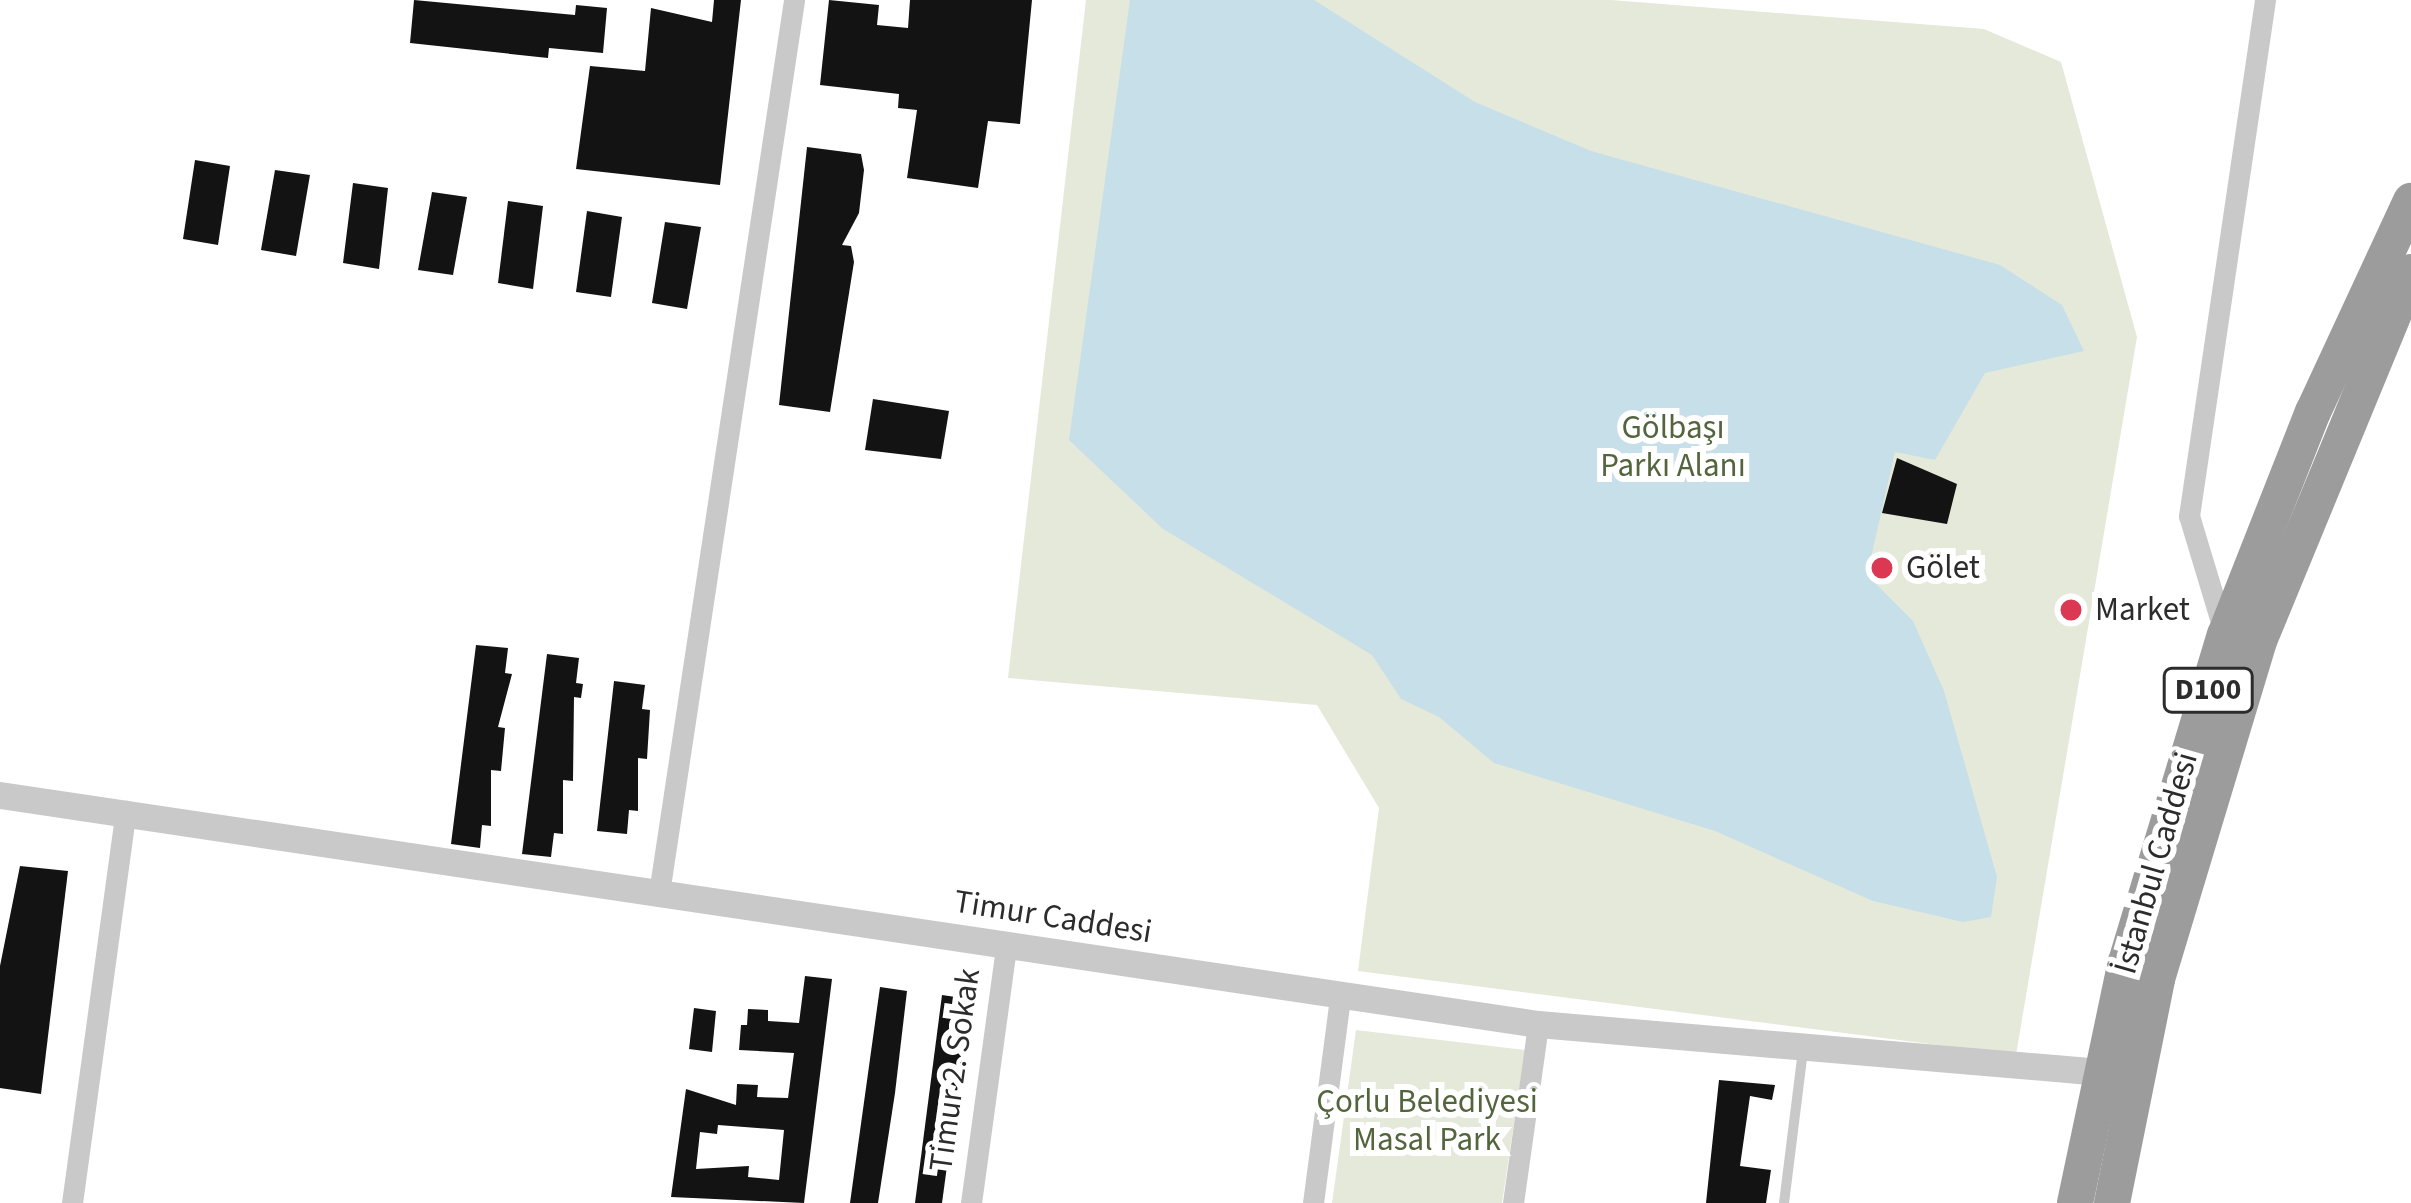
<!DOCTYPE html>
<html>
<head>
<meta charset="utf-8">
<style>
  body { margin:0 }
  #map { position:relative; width:2411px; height:1203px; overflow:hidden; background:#fff; font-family:"Source Sans 3",sans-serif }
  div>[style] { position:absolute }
  .green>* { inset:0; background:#e4e9da }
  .water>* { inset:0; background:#c7dfe8 }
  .building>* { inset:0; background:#131313 }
  .service>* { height:10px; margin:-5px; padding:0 5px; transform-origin:5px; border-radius:5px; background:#c9c9c9 }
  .minor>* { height:21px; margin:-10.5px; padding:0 10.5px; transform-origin:10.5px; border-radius:10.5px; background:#c9c9c9 }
  .tertiary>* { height:27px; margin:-13.5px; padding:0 13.5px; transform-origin:13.5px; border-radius:13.5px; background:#c9c9c9 }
  .trunk>* { height:36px; margin:-18px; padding:0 18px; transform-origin:18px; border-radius:18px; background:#9c9c9c }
  .dots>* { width:33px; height:33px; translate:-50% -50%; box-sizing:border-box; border:6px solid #fff; border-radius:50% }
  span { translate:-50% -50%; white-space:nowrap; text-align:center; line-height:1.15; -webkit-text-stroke:12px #fff; paint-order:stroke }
  .shield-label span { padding:3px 9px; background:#fff; border:3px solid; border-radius:9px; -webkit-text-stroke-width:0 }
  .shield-label { font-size:30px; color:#2c2c2c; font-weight:700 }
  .park-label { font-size:33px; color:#53653d }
  .poi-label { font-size:33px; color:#2c2c2c }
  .left { translate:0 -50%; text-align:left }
  .street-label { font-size:33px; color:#2c2c2c }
</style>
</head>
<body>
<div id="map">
  <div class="green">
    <i style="clip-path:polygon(1086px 0,1611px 0,1984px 29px,2061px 62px,2137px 337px,2016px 1055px,1358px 971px,1379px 808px,1317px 705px,1008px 678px)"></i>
    <i style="clip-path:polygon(1356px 1030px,1525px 1050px,1502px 1203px,1332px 1203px)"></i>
  </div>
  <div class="water">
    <i style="clip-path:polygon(1130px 0,1314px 0,1475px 102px,1591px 151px,2000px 265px,2062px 305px,2084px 351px,1985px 373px,1935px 460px,1895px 452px,1867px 575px,1913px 621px,1944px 691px,1997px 877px,1991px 917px,1963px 922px,1873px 901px,1715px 831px,1494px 763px,1439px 717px,1401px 699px,1372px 655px,1163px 529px,1069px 440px)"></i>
  </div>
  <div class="building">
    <i style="clip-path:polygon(414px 0,575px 15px,576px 5px,607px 8px,603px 53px,549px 48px,548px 58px,410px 43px)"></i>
    <i style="clip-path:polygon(714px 0,741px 0,720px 185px,576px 169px,590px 66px,645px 71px,651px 8px,712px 22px)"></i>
    <i style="clip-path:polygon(829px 0,879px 5px,877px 25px,908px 28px,910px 0,1032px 0,1020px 124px,988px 121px,978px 188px,907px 178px,917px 110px,898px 108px,899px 94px,820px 85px)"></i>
    <i style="clip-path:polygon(807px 147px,861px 154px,864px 170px,859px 213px,842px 245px,851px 246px,854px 262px,830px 412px,779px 405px)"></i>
    <i style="clip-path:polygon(195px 160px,230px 166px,218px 245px,183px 239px)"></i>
    <i style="clip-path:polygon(275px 170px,310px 175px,296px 256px,261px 250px)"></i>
    <i style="clip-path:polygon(353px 183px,388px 188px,379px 269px,343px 263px)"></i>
    <i style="clip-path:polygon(432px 192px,467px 197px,453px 275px,418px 270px)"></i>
    <i style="clip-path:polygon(508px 201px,543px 206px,533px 289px,498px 283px)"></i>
    <i style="clip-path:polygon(587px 211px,622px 217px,611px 297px,576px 292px)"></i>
    <i style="clip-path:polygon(665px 222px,701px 227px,687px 309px,652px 303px)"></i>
    <i style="clip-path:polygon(873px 399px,949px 411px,941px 459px,865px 450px)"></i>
    <i style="clip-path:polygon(1897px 458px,1957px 484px,1947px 524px,1882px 513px)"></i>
    <i style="clip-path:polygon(476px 645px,508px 648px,505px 673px,512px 674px,498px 727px,505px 728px,501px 771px,491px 770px,491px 826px,482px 825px,480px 848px,451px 844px)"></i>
    <i style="clip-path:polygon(547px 654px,579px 658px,576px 683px,583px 684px,581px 698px,574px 697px,573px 781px,563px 780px,563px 834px,554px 833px,551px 857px,522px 854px)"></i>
    <i style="clip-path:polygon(614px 681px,645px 685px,642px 709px,650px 710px,647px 759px,638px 758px,638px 811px,629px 810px,627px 834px,597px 831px)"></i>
    <i style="clip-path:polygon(20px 866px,68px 871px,41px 1094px,0 1088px,0 966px)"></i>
    <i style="clip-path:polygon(evenodd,805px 976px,832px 979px,804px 1203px,671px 1197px,686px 1089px,736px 1105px,737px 1084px,758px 1085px,757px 1097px,788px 1098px,794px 1053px,739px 1050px,741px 1025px,747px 1025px,748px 1009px,768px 1010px,768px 1021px,799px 1023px,805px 976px,718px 1125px,784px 1130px,779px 1180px,748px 1177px,749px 1166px,696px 1169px,700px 1132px,717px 1134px,718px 1125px)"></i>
    <i style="clip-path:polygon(880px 987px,907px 991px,895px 1093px,878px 1203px,850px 1203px)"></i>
    <i style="clip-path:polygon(942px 995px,969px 999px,964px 1040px,942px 1203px,915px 1203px)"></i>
    <i style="clip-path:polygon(694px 1008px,716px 1011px,712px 1052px,689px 1049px)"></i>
    <i style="clip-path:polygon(1719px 1080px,1775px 1085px,1772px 1100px,1750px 1096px,1740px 1166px,1771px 1170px,1766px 1203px,1706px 1203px)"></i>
  </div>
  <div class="service">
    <i style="left:1784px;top:1203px;width:154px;rotate:-82.9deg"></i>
  </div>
  <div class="minor">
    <i style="left:2225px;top:635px;width:124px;rotate:-106.8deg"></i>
    <i style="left:2189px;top:516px;width:522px;rotate:-81.62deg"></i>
    <i style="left:659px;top:893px;width:903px;rotate:-81.4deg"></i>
    <i style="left:72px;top:1203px;width:396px;rotate:-82.2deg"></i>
    <i style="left:971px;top:1203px;width:259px;rotate:-82.2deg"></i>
    <i style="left:1313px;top:1203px;width:208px;rotate:-82.5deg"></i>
    <i style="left:1513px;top:1203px;width:181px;rotate:-82deg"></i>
  </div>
  <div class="tertiary">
    <i style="left:0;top:795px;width:1555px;rotate:8.47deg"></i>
    <i style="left:1538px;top:1024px;width:565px;rotate:4.87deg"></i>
  </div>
  <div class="trunk">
    <i style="left:2075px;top:1203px;width:246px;rotate:-78.1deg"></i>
    <i style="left:2126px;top:962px;width:342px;rotate:-73.2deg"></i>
    <i style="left:2225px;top:635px;width:240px;rotate:-68.5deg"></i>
    <i style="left:2313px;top:412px;width:233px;rotate:-65.1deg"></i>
    <i style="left:2112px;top:1203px;width:228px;rotate:-78.6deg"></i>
    <i style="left:2157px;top:979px;width:353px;rotate:-73.2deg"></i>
    <i style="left:2259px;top:641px;width:399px;rotate:-67.6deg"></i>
  </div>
  <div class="dots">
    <i style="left:1882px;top:568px;background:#da3853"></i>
    <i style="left:2071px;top:610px;background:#da3853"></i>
  </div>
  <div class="shield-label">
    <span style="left:2208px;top:690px">D100</span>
  </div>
  <div class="park-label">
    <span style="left:1673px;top:447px">Gölbaşı<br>Parkı Alanı</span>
    <span style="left:1427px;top:1121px">Çorlu Belediyesi<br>Masal Park</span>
  </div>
  <div class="poi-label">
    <span class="left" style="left:1906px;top:568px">Gölet</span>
    <span class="left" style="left:2095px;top:610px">Market</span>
  </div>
  <div class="street-label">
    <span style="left:2156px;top:863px;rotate:-74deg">İstanbul Caddesi</span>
    <span style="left:1053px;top:917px;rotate:9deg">Timur Caddesi</span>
    <span style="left:955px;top:1070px;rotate:-82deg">Timur 2. Sokak</span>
  </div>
</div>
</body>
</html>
